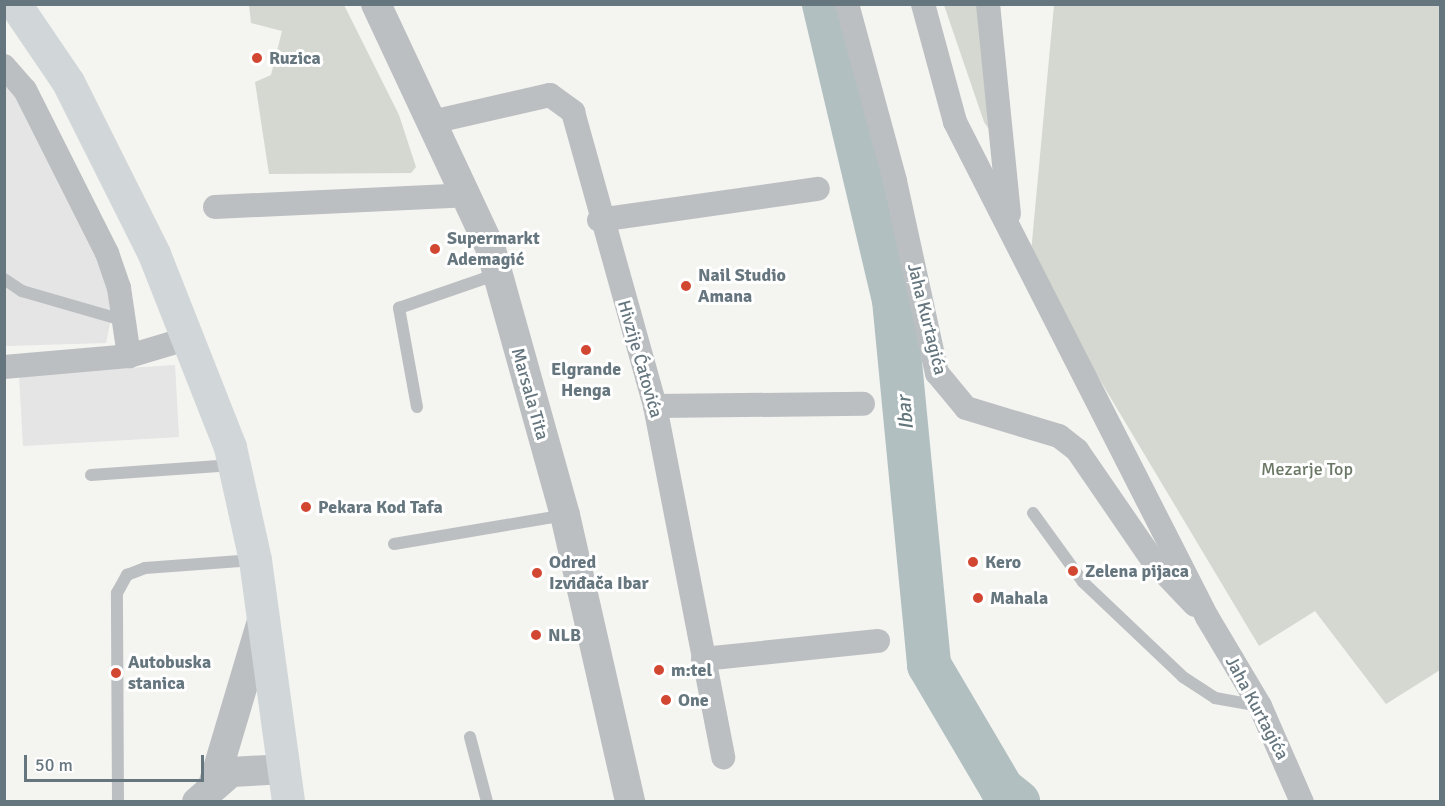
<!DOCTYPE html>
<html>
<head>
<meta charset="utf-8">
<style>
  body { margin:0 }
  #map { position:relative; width:1445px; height:806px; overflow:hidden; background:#f4f4f0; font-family:Signika,sans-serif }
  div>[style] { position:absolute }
  .built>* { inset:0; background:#e4e5e4 }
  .green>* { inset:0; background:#d4d8d0 }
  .river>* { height:44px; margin:-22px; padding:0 22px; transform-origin:22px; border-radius:22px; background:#b1bfc1 }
  .service>* { height:12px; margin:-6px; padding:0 6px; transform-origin:6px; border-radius:6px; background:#bbbfc2 }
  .minor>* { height:24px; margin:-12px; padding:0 12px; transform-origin:12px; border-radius:12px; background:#bbbfc2 }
  .tertiary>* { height:30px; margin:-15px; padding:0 15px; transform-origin:15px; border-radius:15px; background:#bbbfc2 }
  .primary>* { height:33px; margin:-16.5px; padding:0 16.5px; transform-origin:16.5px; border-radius:16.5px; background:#d1d6d9 }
  .dots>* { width:16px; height:16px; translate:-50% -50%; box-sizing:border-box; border:3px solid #fff; border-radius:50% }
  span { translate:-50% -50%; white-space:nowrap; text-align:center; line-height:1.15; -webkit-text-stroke:6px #fff; paint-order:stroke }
  .poi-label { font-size:18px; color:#66767f; font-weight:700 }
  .left { translate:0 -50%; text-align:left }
  .street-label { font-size:18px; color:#66767f }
  .park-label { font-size:18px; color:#6a7764 }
  .water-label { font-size:20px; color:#62777c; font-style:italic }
  .frame { position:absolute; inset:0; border:6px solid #66767f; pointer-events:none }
  .scale { position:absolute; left:24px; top:755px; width:180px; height:27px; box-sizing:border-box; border:3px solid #66767f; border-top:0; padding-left:8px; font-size:18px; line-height:21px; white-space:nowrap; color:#66767f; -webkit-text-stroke:4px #fff; paint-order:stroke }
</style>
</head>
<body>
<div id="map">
  <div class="built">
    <i style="clip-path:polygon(4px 60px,122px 264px,106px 343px,5px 346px)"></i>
    <i style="clip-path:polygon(175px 365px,179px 437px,23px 446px,19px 375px)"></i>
  </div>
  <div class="green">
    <i style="clip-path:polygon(249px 5px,344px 5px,399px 115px,416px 167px,411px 173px,269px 174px,255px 82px,271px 75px,282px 31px,251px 23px)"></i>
    <i style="clip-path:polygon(944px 5px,1000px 5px,1012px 163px,984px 122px)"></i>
    <i style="clip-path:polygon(1054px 5px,1440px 5px,1440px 670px,1386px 704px,1315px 611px,1259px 646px,1030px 263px)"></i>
  </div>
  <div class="river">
    <i style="left:824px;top:4px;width:304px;rotate:76.7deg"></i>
    <i style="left:894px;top:300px;width:367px;rotate:84.5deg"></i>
    <i style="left:929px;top:665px;width:144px;rotate:59.5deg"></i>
    <i style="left:1002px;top:789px;width:21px;rotate:39deg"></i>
  </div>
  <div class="service">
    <i style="left:4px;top:279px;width:22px;rotate:34deg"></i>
    <i style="left:22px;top:291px;width:107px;rotate:16.2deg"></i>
    <i style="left:417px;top:407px;width:101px;rotate:-100.3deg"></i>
    <i style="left:399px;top:308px;width:104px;rotate:-19.1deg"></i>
    <i style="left:91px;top:475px;width:142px;rotate:-4deg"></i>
    <i style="left:1033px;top:513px;width:85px;rotate:54.1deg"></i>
    <i style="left:1083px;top:582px;width:138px;rotate:43.5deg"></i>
    <i style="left:1183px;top:677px;width:38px;rotate:33deg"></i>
    <i style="left:1215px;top:698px;width:46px;rotate:10.1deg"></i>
    <i style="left:394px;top:544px;width:173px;rotate:-9.6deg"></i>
    <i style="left:470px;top:737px;width:67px;rotate:75.3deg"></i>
    <i style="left:118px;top:802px;width:209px;rotate:-90.3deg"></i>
    <i style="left:117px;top:593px;width:21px;rotate:-61deg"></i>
    <i style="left:127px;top:575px;width:19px;rotate:-21deg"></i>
    <i style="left:145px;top:568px;width:109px;rotate:-4.2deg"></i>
  </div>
  <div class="minor">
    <i style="left:847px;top:4px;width:183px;rotate:74.8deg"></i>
    <i style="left:895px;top:181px;width:197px;rotate:77.7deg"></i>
    <i style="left:937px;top:373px;width:45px;rotate:50.4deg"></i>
    <i style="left:966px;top:408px;width:97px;rotate:16.8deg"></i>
    <i style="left:1059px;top:436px;width:23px;rotate:38deg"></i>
    <i style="left:1077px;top:450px;width:136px;rotate:55.5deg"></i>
    <i style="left:1154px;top:562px;width:59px;rotate:46.4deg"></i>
    <i style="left:923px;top:4px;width:122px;rotate:74.8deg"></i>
    <i style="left:955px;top:122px;width:555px;rotate:63.02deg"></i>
    <i style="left:1207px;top:617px;width:104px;rotate:59.2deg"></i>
    <i style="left:1260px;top:706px;width:105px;rotate:66.4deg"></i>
    <i style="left:988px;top:4px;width:211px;rotate:84.3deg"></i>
    <i style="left:4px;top:66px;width:32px;rotate:49deg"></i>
    <i style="left:25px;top:90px;width:182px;rotate:63.3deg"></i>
    <i style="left:107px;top:253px;width:37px;rotate:71deg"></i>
    <i style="left:119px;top:288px;width:69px;rotate:81.6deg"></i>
    <i style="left:432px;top:122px;width:121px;rotate:-12.9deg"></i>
    <i style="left:550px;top:95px;width:29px;rotate:36deg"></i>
    <i style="left:573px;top:112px;width:305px;rotate:74.4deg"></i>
    <i style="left:655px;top:406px;width:358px;rotate:79deg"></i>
    <i style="left:215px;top:207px;width:251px;rotate:-2.7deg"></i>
    <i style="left:599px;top:220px;width:221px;rotate:-8.1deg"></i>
    <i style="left:4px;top:367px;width:125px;rotate:-5deg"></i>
    <i style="left:129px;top:356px;width:63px;rotate:-16.7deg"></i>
    <i style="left:655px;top:406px;width:208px;rotate:-0.6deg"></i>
    <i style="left:703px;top:659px;width:176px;rotate:-5.9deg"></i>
  </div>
  <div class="tertiary">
    <i style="left:376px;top:4px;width:272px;rotate:64.9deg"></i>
    <i style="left:491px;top:250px;width:275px;rotate:74.4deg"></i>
    <i style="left:565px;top:515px;width:294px;rotate:77.2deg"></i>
    <i style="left:214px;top:782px;width:165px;rotate:-73.4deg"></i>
    <i style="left:197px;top:802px;width:45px;rotate:-41.4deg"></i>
    <i style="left:231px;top:772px;width:54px;rotate:-3.2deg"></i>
  </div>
  <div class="primary">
    <i style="left:15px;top:4px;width:94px;rotate:55.8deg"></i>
    <i style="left:68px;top:82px;width:192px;rotate:63.4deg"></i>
    <i style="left:154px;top:254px;width:207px;rotate:68.5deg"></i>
    <i style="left:230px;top:447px;width:116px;rotate:77.5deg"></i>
    <i style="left:255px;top:560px;width:244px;rotate:82.2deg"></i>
  </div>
  <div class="dots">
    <i style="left:257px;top:58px;background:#d24732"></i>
    <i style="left:435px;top:249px;background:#d24732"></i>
    <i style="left:686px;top:286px;background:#d24732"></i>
    <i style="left:586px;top:350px;background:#d24732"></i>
    <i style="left:306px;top:507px;background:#d24732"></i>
    <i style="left:973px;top:562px;background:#d24732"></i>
    <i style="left:1073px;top:571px;background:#d24732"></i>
    <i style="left:537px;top:573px;background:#d24732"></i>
    <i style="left:978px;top:598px;background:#d24732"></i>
    <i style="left:536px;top:635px;background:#d24732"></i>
    <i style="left:659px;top:670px;background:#d24732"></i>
    <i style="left:116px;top:673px;background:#d24732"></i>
    <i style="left:666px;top:700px;background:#d24732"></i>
  </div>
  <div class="poi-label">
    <span class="left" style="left:269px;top:58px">Ruzica</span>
    <span class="left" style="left:447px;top:249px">Supermarkt<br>Ademagić</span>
    <span class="left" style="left:698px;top:286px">Nail Studio<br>Amana</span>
    <span style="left:586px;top:380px">Elgrande<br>Henga</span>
    <span class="left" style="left:318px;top:507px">Pekara Kod Tafa</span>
    <span class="left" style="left:985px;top:562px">Kero</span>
    <span class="left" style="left:549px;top:573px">Odred<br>Izviđača Ibar</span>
    <span class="left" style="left:1085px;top:571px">Zelena pijaca</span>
    <span class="left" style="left:990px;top:598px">Mahala</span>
    <span class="left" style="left:548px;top:635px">NLB</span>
    <span class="left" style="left:128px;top:673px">Autobuska<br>stanica</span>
    <span class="left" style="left:671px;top:670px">m:tel</span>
    <span class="left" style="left:678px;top:700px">One</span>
  </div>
  <div class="street-label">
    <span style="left:927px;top:319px;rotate:76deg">Jaha Kurtagića</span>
    <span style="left:640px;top:359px;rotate:74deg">Hivzije Ćatovića</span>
    <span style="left:530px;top:394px;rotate:74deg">Marsala Tita</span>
    <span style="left:1257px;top:708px;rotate:62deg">Jaha Kurtagića</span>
  </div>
  <div class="park-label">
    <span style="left:1307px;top:469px">Mezarje Top</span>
  </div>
  <div class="water-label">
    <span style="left:905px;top:413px;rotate:-95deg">Ibar</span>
  </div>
  <div class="frame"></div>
  <div class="scale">50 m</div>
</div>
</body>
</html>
